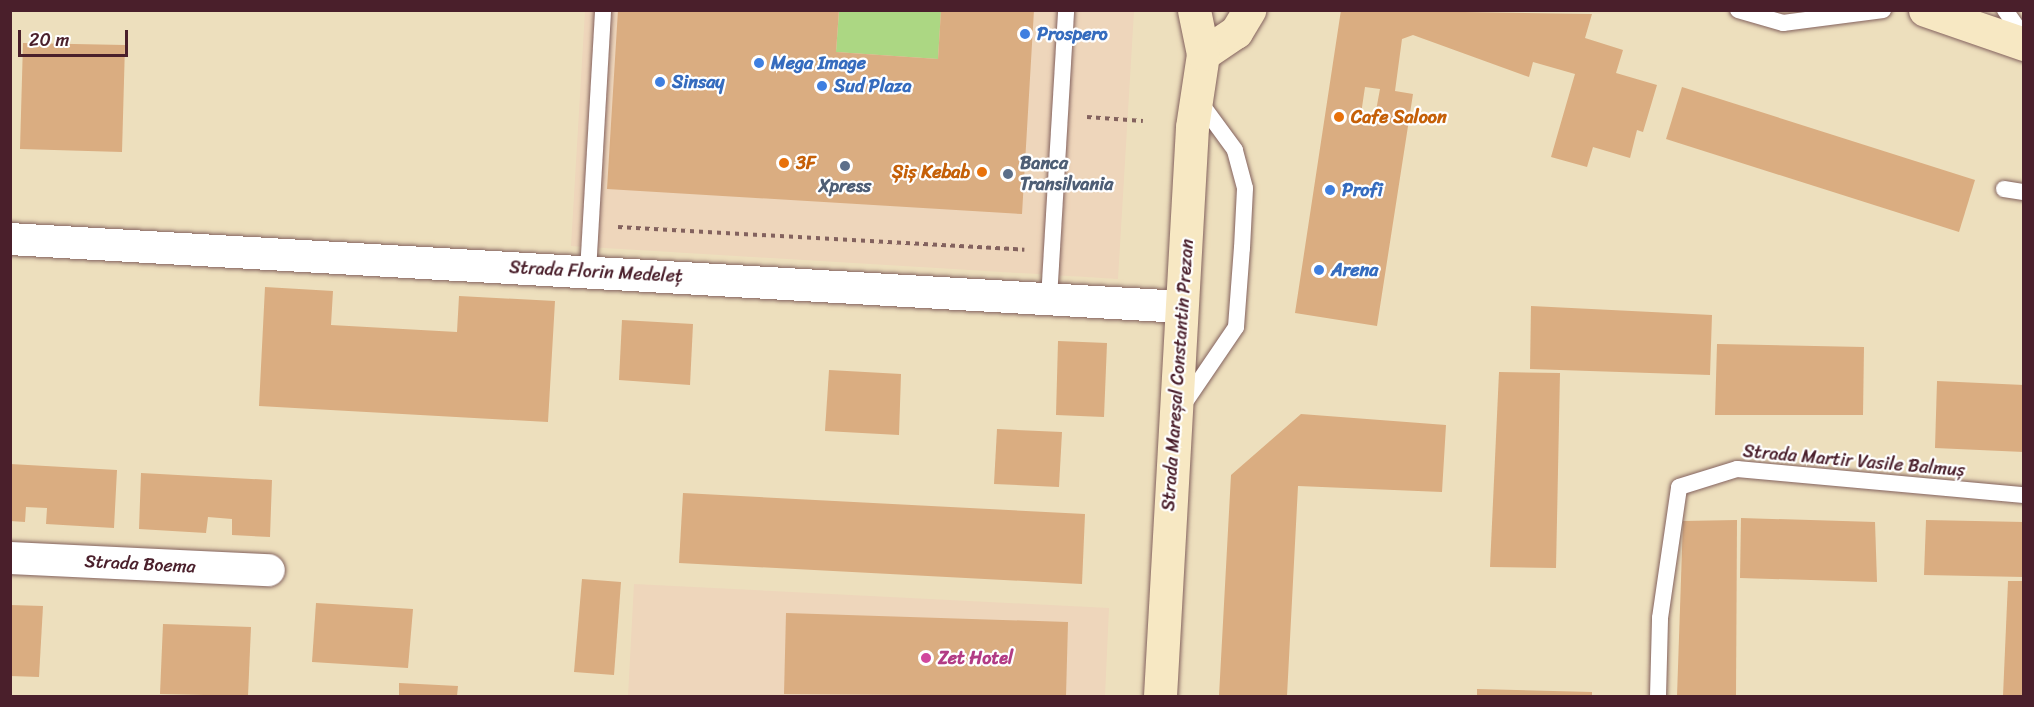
<!DOCTYPE html>
<html>
<head>
<meta charset="utf-8">
<style>
  body { margin:0 }
  #map { position:relative; width:2034px; height:707px; overflow:hidden; background:#eddfbd; font-family:Sriracha,sans-serif }
  div>[style] { position:absolute }
  .built>* { inset:0; background:#eed6bb }
  .green>* { inset:0; background:#acd783 }
  .building>* { inset:0; background:#daad81 }
  .path>* { height:4px; margin-top:-2px; transform-origin:0; background:repeating-linear-gradient(90deg,#83625e 0 4.5px,transparent 0 9px) }
  .roads { filter:drop-shadow(0 0 2px #83625e) drop-shadow(0 0 2px #83625e) }
  .lane>* { height:16px; margin:-8px; padding:0 8px; transform-origin:8px; border-radius:8px; background:#fff }
  .street>* { height:32px; margin:-16px; padding:0 16px; transform-origin:16px; border-radius:16px; background:#fff }
  .secondary>* { height:33px; margin:-16.5px; padding:0 16.5px; transform-origin:16.5px; border-radius:16.5px; background:#f7e8c3 }
  .dots>* { width:16px; height:16px; translate:-50% -50%; box-sizing:border-box; border:3px solid #fff; border-radius:50% }
  span { translate:-50% -50%; white-space:nowrap; text-align:center; line-height:1.15; -webkit-text-stroke:4.5px #fff; paint-order:stroke }
  .shop-label { font-size:18px; color:#366cbe; font-weight:700 }
  .left { translate:0 -50%; text-align:left }
  .food-label { font-size:18px; color:#c56008; font-weight:700 }
  .right { translate:-100% -50%; text-align:right }
  .service-label { font-size:18px; color:#4e5e75; font-weight:700 }
  .street-label { font-size:18px; color:#4a1f2b }
  .hotel-label { font-size:18px; color:#b23c85; font-weight:700 }
  .frame { position:absolute; inset:0; border:12px solid #4a1f2b; pointer-events:none }
  .scale { position:absolute; left:18px; top:30px; width:110px; height:27px; box-sizing:border-box; border:3px solid #4a1f2b; border-top:0; padding-left:8px; font-size:18px; line-height:21px; white-space:nowrap; color:#4a1f2b; -webkit-text-stroke:4px #fff; paint-order:stroke }
</style>
</head>
<body>
<div id="map">
  <div class="built">
    <i style="clip-path:polygon(585px 11px,1134px 11px,1118px 279px,571px 246px)"></i>
    <i style="clip-path:polygon(634px 584px,1109px 608px,1105px 696px,628px 696px)"></i>
  </div>
  <div class="green">
    <i style="clip-path:polygon(839px 11px,941px 11px,938px 59px,836px 52px)"></i>
  </div>
  <div class="building">
    <i style="clip-path:polygon(618px 10px,839px 10px,836px 52px,938px 59px,941px 10px,1034px 10px,1022px 214px,607px 189px)"></i>
    <i style="clip-path:polygon(evenodd,1341px 10px,1592px 14px,1585px 38px,1623px 50px,1616px 73px,1657px 85px,1643px 132px,1637px 130px,1630px 158px,1593px 147px,1587px 167px,1551px 157px,1575px 74px,1533px 62px,1529px 77px,1413px 35px,1402px 39px,1395px 91px,1413px 94px,1377px 326px,1295px 313px,1341px 10px,1365px 87px,1380px 89px,1375px 116px,1361px 114px,1365px 87px)"></i>
    <i style="clip-path:polygon(23px 43px,125px 45px,122px 152px,20px 149px)"></i>
    <i style="clip-path:polygon(1682px 87px,1975px 180px,1959px 232px,1666px 139px)"></i>
    <i style="clip-path:polygon(265px 287px,333px 291px,331px 325px,457px 332px,459px 296px,555px 301px,548px 422px,259px 406px)"></i>
    <i style="clip-path:polygon(1531px 306px,1712px 315px,1710px 375px,1530px 369px)"></i>
    <i style="clip-path:polygon(622px 320px,693px 324px,690px 385px,619px 380px)"></i>
    <i style="clip-path:polygon(1058px 341px,1107px 343px,1104px 417px,1056px 415px)"></i>
    <i style="clip-path:polygon(1717px 344px,1864px 347px,1863px 415px,1715px 415px)"></i>
    <i style="clip-path:polygon(829px 370px,901px 374px,899px 435px,825px 431px)"></i>
    <i style="clip-path:polygon(1499px 372px,1560px 373px,1556px 568px,1490px 567px)"></i>
    <i style="clip-path:polygon(1937px 381px,2024px 385px,2024px 452px,1935px 448px)"></i>
    <i style="clip-path:polygon(1301px 414px,1446px 425px,1442px 492px,1298px 486px,1287px 696px,1219px 696px,1231px 475px)"></i>
    <i style="clip-path:polygon(997px 429px,1062px 432px,1059px 487px,994px 484px)"></i>
    <i style="clip-path:polygon(10px 464px,117px 470px,114px 528px,46px 524px,47px 508px,26px 507px,25px 522px,10px 521px)"></i>
    <i style="clip-path:polygon(141px 473px,272px 480px,270px 537px,232px 535px,232px 519px,208px 517px,206px 533px,139px 529px)"></i>
    <i style="clip-path:polygon(683px 493px,1085px 514px,1082px 584px,679px 563px)"></i>
    <i style="clip-path:polygon(1741px 518px,1875px 522px,1877px 582px,1740px 578px)"></i>
    <i style="clip-path:polygon(1737px 520px,1736px 696px,1677px 696px,1683px 521px)"></i>
    <i style="clip-path:polygon(1926px 520px,2024px 522px,2024px 577px,1924px 575px)"></i>
    <i style="clip-path:polygon(582px 579px,621px 582px,614px 675px,574px 672px)"></i>
    <i style="clip-path:polygon(2008px 581px,2024px 581px,2024px 696px,2003px 696px)"></i>
    <i style="clip-path:polygon(316px 603px,413px 609px,408px 668px,312px 662px)"></i>
    <i style="clip-path:polygon(10px 605px,43px 606px,39px 677px,10px 676px)"></i>
    <i style="clip-path:polygon(786px 613px,1068px 622px,1066px 696px,784px 694px)"></i>
    <i style="clip-path:polygon(163px 624px,251px 627px,248px 696px,160px 694px)"></i>
    <i style="clip-path:polygon(399px 683px,458px 686px,457px 696px,399px 696px)"></i>
    <i style="clip-path:polygon(1477px 689px,1592px 692px,1592px 696px,1477px 696px)"></i>
  </div>
  <div class="path">
    <i style="left:1087px;top:117px;width:56px;rotate:4.1deg"></i>
    <i style="left:618px;top:227px;width:407px;rotate:3.2deg"></i>
  </div>
  <div class="roads">
    <div class="lane">
      <i style="left:1738px;top:10px;width:47px;rotate:16.1deg"></i>
      <i style="left:1783px;top:23px;width:101px;rotate:-7.4deg"></i>
      <i style="left:2005px;top:10px;width:33px;rotate:55deg"></i>
      <i style="left:2004px;top:189px;width:20px;rotate:9deg"></i>
      <i style="left:588px;top:272px;width:262px;rotate:-86.7deg"></i>
      <i style="left:1049px;top:299px;width:289px;rotate:-86.6deg"></i>
      <i style="left:1181px;top:408px;width:98px;rotate:-55.8deg"></i>
      <i style="left:1236px;top:327px;width:79px;rotate:-85.7deg"></i>
      <i style="left:1242px;top:248px;width:60px;rotate:-87.1deg"></i>
      <i style="left:1245px;top:188px;width:39px;rotate:-105deg"></i>
      <i style="left:1235px;top:150px;width:64px;rotate:-126.2deg"></i>
      <i style="left:1658px;top:696px;width:78px;rotate:-88.5deg"></i>
      <i style="left:1660px;top:618px;width:132px;rotate:-81.7deg"></i>
      <i style="left:1679px;top:487px;width:61px;rotate:-17.2deg"></i>
      <i style="left:1737px;top:469px;width:288px;rotate:5.2deg"></i>
    </div>
    <div class="street">
      <i style="left:10px;top:239px;width:1174px;rotate:3.32deg"></i>
      <i style="left:10px;top:558px;width:259px;rotate:2.7deg"></i>
    </div>
    <div class="secondary">
      <i style="left:1925px;top:10px;width:105px;rotate:19deg"></i>
      <i style="left:1203px;top:54px;width:40px;rotate:-34deg"></i>
      <i style="left:1236px;top:32px;width:26px;rotate:-59deg"></i>
      <i style="left:1160px;top:696px;width:570px;rotate:-86.78deg"></i>
      <i style="left:1192px;top:127px;width:74px;rotate:-81.4deg"></i>
      <i style="left:1203px;top:54px;width:45px;rotate:-101.6deg"></i>
    </div>
  </div>
  <div class="dots">
    <i style="left:1025px;top:34px;background:#3f7fe0"></i>
    <i style="left:759px;top:63px;background:#3f7fe0"></i>
    <i style="left:660px;top:82px;background:#3f7fe0"></i>
    <i style="left:822px;top:86px;background:#3f7fe0"></i>
    <i style="left:1339px;top:117px;background:#e8710a"></i>
    <i style="left:784px;top:163px;background:#e8710a"></i>
    <i style="left:845px;top:166px;background:#5c6f8a"></i>
    <i style="left:982px;top:172px;background:#e8710a"></i>
    <i style="left:1008px;top:174px;background:#5c6f8a"></i>
    <i style="left:1330px;top:190px;background:#3f7fe0"></i>
    <i style="left:1319px;top:270px;background:#3f7fe0"></i>
    <i style="left:926px;top:658px;background:#d1479c"></i>
  </div>
  <div class="shop-label">
    <span class="left" style="left:1037px;top:34px">Prospero</span>
    <span class="left" style="left:771px;top:63px">Mega Image</span>
    <span class="left" style="left:672px;top:82px">Sinsay</span>
    <span class="left" style="left:834px;top:86px">Sud Plaza</span>
    <span class="left" style="left:1342px;top:190px">Profi</span>
    <span class="left" style="left:1331px;top:270px">Arena</span>
  </div>
  <div class="food-label">
    <span class="left" style="left:1351px;top:117px">Cafe Saloon</span>
    <span class="left" style="left:796px;top:163px">3F</span>
    <span class="right" style="left:970px;top:172px">Șiș Kebab</span>
  </div>
  <div class="service-label">
    <span class="left" style="left:1020px;top:174px">Banca<br>Transilvania</span>
    <span style="left:845px;top:186px">Xpress</span>
  </div>
  <div class="street-label">
    <span style="left:596px;top:272px;rotate:3deg">Strada Florin Medeleț</span>
    <span style="left:1178px;top:375px;rotate:-86deg">Strada Mareșal Constantin Prezan</span>
    <span style="left:1854px;top:461px;rotate:5deg">Strada Martir Vasile Balmuș</span>
    <span style="left:140px;top:564px;rotate:3deg">Strada Boema</span>
  </div>
  <div class="hotel-label">
    <span class="left" style="left:938px;top:658px">Zet Hotel</span>
  </div>
  <div class="frame"></div>
  <div class="scale">20 m</div>
</div>
</body>
</html>
